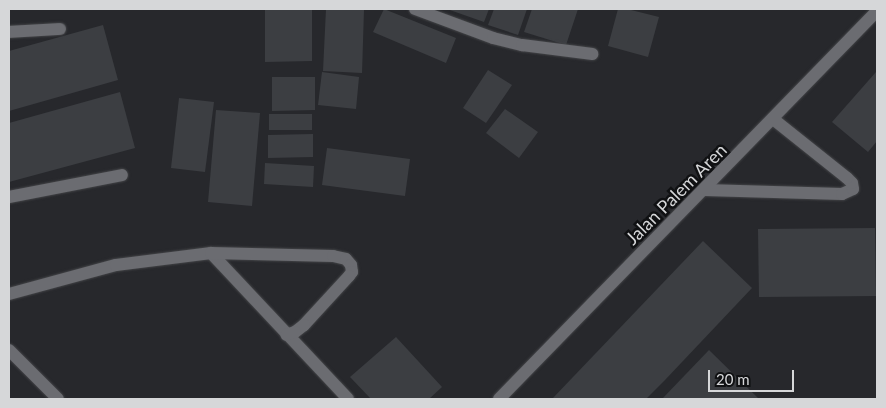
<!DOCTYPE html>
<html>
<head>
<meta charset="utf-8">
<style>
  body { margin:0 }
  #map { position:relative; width:886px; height:408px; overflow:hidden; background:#27282c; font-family:Lato,sans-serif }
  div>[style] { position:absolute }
  .building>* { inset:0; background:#3c3e42 }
  .roads { filter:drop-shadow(0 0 1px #434447) drop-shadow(0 0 1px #434447) }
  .minor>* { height:12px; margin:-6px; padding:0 6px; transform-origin:6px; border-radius:6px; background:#6b6c71 }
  span { translate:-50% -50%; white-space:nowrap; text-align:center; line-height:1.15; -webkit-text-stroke:5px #101113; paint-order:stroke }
  .street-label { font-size:18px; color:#d6d7d9 }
  .frame { position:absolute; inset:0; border:10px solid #d6d7d9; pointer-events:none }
  .scale { position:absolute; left:708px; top:370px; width:86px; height:22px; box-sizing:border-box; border:2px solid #d6d7d9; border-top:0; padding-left:6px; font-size:15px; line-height:18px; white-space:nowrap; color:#d6d7d9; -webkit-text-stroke:4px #101113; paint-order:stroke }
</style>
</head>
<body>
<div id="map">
  <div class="building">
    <i style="clip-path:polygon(265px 9px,312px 9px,312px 61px,265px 62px)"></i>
    <i style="clip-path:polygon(326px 9px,364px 9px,362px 73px,323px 71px)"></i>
    <i style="clip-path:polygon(384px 9px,456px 38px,446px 63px,373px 32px)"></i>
    <i style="clip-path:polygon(447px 9px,489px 9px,484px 22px)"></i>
    <i style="clip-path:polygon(494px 9px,527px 9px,518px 35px,488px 25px)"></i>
    <i style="clip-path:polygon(532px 9px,578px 9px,566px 45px,524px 32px)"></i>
    <i style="clip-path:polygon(618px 9px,627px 9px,659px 17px,648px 57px,608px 46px)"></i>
    <i style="clip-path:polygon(103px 25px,118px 80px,9px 111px,9px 51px)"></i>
    <i style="clip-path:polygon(488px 70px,512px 85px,486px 123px,463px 108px)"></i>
    <i style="clip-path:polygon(322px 72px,359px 77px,356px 109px,318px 105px)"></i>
    <i style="clip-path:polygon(876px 72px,877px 141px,868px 152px,832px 122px)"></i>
    <i style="clip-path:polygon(272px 77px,315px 77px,315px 110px,272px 111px)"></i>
    <i style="clip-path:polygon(120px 92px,135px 148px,9px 182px,9px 123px)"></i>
    <i style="clip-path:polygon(179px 98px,214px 102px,205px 172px,171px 168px)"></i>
    <i style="clip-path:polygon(505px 109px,538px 132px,519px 158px,486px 133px)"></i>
    <i style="clip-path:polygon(216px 110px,260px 113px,252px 206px,208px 202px)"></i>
    <i style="clip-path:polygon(269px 114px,312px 114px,312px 130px,269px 130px)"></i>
    <i style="clip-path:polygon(313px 134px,313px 157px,268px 158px,268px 135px)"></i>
    <i style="clip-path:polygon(327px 148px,410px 159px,405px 196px,322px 185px)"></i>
    <i style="clip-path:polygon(265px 163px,314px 166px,313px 187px,264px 184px)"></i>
    <i style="clip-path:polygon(875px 228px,876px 296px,759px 297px,758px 229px)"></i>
    <i style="clip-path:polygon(703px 241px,752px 288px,665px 380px,646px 399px,552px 399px)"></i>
    <i style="clip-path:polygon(396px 337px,442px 387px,429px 399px,371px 399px,350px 377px)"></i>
    <i style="clip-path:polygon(709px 350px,759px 399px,662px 399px)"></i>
  </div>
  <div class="roads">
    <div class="minor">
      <i style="left:415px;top:9px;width:83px;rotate:20.4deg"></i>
      <i style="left:493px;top:38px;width:30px;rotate:14deg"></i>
      <i style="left:522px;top:45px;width:71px;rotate:7.3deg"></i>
      <i style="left:9px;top:32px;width:51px;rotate:-3.4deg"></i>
      <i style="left:705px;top:190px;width:137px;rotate:1.7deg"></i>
      <i style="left:842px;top:194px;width:12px;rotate:-24deg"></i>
      <i style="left:853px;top:189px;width:6px;rotate:-99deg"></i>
      <i style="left:852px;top:183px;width:7px;rotate:-135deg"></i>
      <i style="left:847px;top:178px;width:95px;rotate:-141.4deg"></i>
      <i style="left:9px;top:197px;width:115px;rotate:-11deg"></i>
      <i style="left:211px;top:253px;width:200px;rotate:46.8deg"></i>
      <i style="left:9px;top:294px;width:111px;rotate:-15.2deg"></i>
      <i style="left:116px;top:265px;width:96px;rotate:-7.2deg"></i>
      <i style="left:211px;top:253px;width:122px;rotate:1.4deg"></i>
      <i style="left:333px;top:256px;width:13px;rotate:13deg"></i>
      <i style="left:346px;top:259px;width:8px;rotate:50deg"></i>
      <i style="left:351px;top:265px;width:7px;rotate:82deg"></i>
      <i style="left:352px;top:272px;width:5px;rotate:127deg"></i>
      <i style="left:349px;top:276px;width:67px;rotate:132.6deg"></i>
      <i style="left:304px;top:325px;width:11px;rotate:142deg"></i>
      <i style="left:295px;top:332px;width:9px;rotate:162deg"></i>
      <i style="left:9px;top:350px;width:69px;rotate:45deg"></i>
      <i style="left:499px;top:399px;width:542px;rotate:-45.75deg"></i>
    </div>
  </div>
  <div class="street-label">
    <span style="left:676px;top:194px;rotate:-45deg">Jalan Palem Aren</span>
  </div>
  <div class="frame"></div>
  <div class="scale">20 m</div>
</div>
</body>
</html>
